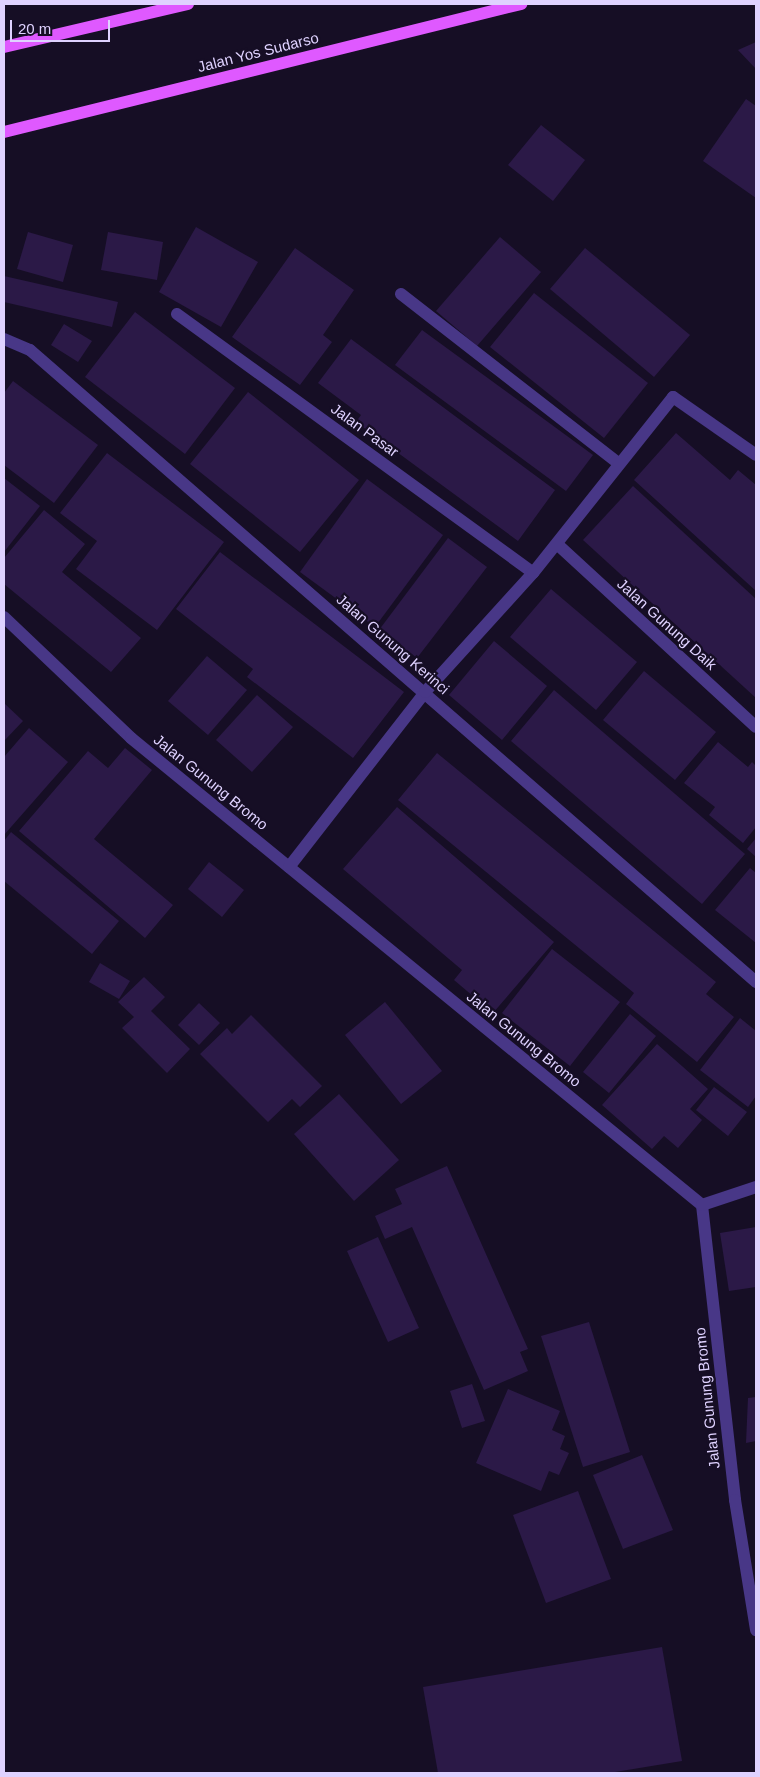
<!DOCTYPE html>
<html>
<head>
<meta charset="utf-8">
<style>
  body { margin:0 }
  #map { position:relative; width:760px; height:1777px; overflow:hidden; background:#160e25; font-family:Helvetica,sans-serif }
  div>[style] { position:absolute }
  .building>* { inset:0; background:#2b1947 }
  .minor>* { height:12px; margin:-6px; padding:0 6px; transform-origin:6px; border-radius:6px; background:#483787 }
  .major>* { height:12px; margin:-6px; padding:0 6px; transform-origin:6px; border-radius:6px; background:#df59ff }
  span { translate:-50% -50%; white-space:nowrap; text-align:center; line-height:1.15; -webkit-text-stroke:4.5px #160e25; paint-order:stroke }
  .street-label { font-size:15px; color:#dfd2ff }
  .frame { position:absolute; inset:0; border:5px solid #dfd2ff; pointer-events:none }
  .scale { position:absolute; left:10px; top:20px; width:100px; height:22px; box-sizing:border-box; border:2px solid #dfd2ff; border-top:0; padding-left:6px; font-size:15px; line-height:18px; white-space:nowrap; color:#dfd2ff; -webkit-text-stroke:4px #160e25; paint-order:stroke }
</style>
</head>
<body>
<div id="map">
  <div class="building">
    <i style="clip-path:polygon(756px 42px,756px 69px,738px 50px)"></i>
    <i style="clip-path:polygon(746px 99px,756px 106px,756px 198px,703px 161px)"></i>
    <i style="clip-path:polygon(541px 125px,585px 160px,553px 201px,508px 165px)"></i>
    <i style="clip-path:polygon(196px 227px,258px 262px,221px 327px,159px 292px)"></i>
    <i style="clip-path:polygon(28px 232px,73px 245px,63px 282px,17px 269px)"></i>
    <i style="clip-path:polygon(108px 232px,163px 242px,157px 280px,101px 270px)"></i>
    <i style="clip-path:polygon(500px 237px,541px 272px,477px 346px,436px 311px)"></i>
    <i style="clip-path:polygon(295px 248px,354px 290px,323px 335px,332px 342px,300px 385px,232px 337px)"></i>
    <i style="clip-path:polygon(585px 248px,690px 335px,654px 377px,550px 289px)"></i>
    <i style="clip-path:polygon(4px 276px,118px 302px,112px 327px,4px 302px)"></i>
    <i style="clip-path:polygon(534px 293px,648px 383px,604px 438px,490px 347px)"></i>
    <i style="clip-path:polygon(135px 312px,235px 388px,185px 454px,85px 377px)"></i>
    <i style="clip-path:polygon(64px 324px,92px 341px,78px 362px,51px 345px)"></i>
    <i style="clip-path:polygon(422px 330px,593px 455px,566px 491px,395px 365px)"></i>
    <i style="clip-path:polygon(351px 339px,555px 490px,518px 541px,356px 422px,361px 415px,318px 383px)"></i>
    <i style="clip-path:polygon(13px 381px,98px 445px,54px 503px,4px 465px,4px 393px)"></i>
    <i style="clip-path:polygon(248px 392px,359px 480px,300px 552px,190px 464px)"></i>
    <i style="clip-path:polygon(676px 433px,730px 480px,738px 470px,756px 485px,756px 591px,634px 480px)"></i>
    <i style="clip-path:polygon(107px 453px,224px 542px,157px 630px,76px 569px,97px 541px,60px 513px)"></i>
    <i style="clip-path:polygon(4px 478px,40px 506px,4px 552px)"></i>
    <i style="clip-path:polygon(367px 479px,443px 535px,375px 627px,300px 572px)"></i>
    <i style="clip-path:polygon(633px 486px,756px 599px,756px 698px,583px 540px)"></i>
    <i style="clip-path:polygon(44px 510px,85px 544px,62px 572px,141px 638px,111px 672px,4px 584px,4px 558px)"></i>
    <i style="clip-path:polygon(448px 538px,487px 567px,417px 658px,379px 630px)"></i>
    <i style="clip-path:polygon(220px 552px,404px 692px,353px 758px,247px 677px,253px 669px,176px 609px)"></i>
    <i style="clip-path:polygon(551px 589px,637px 662px,596px 710px,510px 637px)"></i>
    <i style="clip-path:polygon(494px 641px,547px 686px,502px 740px,449px 695px)"></i>
    <i style="clip-path:polygon(207px 656px,247px 690px,208px 735px,168px 701px)"></i>
    <i style="clip-path:polygon(644px 671px,716px 732px,675px 780px,603px 720px)"></i>
    <i style="clip-path:polygon(554px 690px,745px 854px,702px 904px,511px 741px)"></i>
    <i style="clip-path:polygon(257px 695px,293px 727px,252px 772px,216px 740px)"></i>
    <i style="clip-path:polygon(4px 703px,23px 721px,4px 741px)"></i>
    <i style="clip-path:polygon(29px 728px,68px 762px,4px 835px,4px 757px)"></i>
    <i style="clip-path:polygon(718px 742px,748px 767px,752px 762px,756px 766px,756px 827px,743px 843px,709px 815px,715px 807px,684px 783px)"></i>
    <i style="clip-path:polygon(125px 748px,152px 770px,94px 839px,173px 905px,145px 938px,19px 831px,88px 751px,108px 768px)"></i>
    <i style="clip-path:polygon(437px 753px,716px 982px,706px 994px,734px 1017px,697px 1062px,626px 1004px,634px 993px,398px 800px)"></i>
    <i style="clip-path:polygon(397px 807px,554px 942px,493px 1013px,454px 980px,462px 970px,343px 869px)"></i>
    <i style="clip-path:polygon(11px 832px,119px 921px,92px 954px,4px 881px,4px 841px)"></i>
    <i style="clip-path:polygon(756px 838px,756px 857px,747px 849px)"></i>
    <i style="clip-path:polygon(209px 862px,244px 890px,222px 917px,188px 889px)"></i>
    <i style="clip-path:polygon(750px 868px,756px 873px,756px 943px,715px 910px)"></i>
    <i style="clip-path:polygon(552px 949px,620px 1002px,570px 1066px,502px 1013px)"></i>
    <i style="clip-path:polygon(100px 963px,130px 981px,119px 999px,89px 982px)"></i>
    <i style="clip-path:polygon(144px 977px,165px 997px,151px 1011px,190px 1049px,167px 1073px,122px 1028px,134px 1017px,118px 1002px)"></i>
    <i style="clip-path:polygon(385px 1002px,442px 1071px,401px 1104px,345px 1035px)"></i>
    <i style="clip-path:polygon(199px 1003px,220px 1023px,199px 1045px,178px 1025px)"></i>
    <i style="clip-path:polygon(630px 1014px,656px 1036px,609px 1093px,583px 1072px)"></i>
    <i style="clip-path:polygon(251px 1015px,322px 1086px,300px 1107px,292px 1099px,268px 1122px,200px 1054px,227px 1028px,232px 1034px)"></i>
    <i style="clip-path:polygon(740px 1018px,756px 1031px,756px 1096px,748px 1107px,700px 1070px)"></i>
    <i style="clip-path:polygon(657px 1044px,708px 1089px,690px 1109px,702px 1120px,678px 1148px,664px 1136px,652px 1149px,602px 1105px)"></i>
    <i style="clip-path:polygon(714px 1087px,747px 1112px,728px 1136px,696px 1110px)"></i>
    <i style="clip-path:polygon(339px 1094px,399px 1160px,354px 1201px,294px 1134px)"></i>
    <i style="clip-path:polygon(447px 1166px,528px 1349px,520px 1352px,528px 1371px,484px 1390px,412px 1227px,385px 1239px,375px 1216px,402px 1204px,395px 1189px)"></i>
    <i style="clip-path:polygon(756px 1227px,756px 1287px,729px 1291px,720px 1233px)"></i>
    <i style="clip-path:polygon(378px 1237px,419px 1328px,388px 1342px,347px 1251px)"></i>
    <i style="clip-path:polygon(589px 1322px,630px 1452px,583px 1467px,541px 1336px)"></i>
    <i style="clip-path:polygon(472px 1384px,485px 1421px,462px 1428px,450px 1391px)"></i>
    <i style="clip-path:polygon(508px 1389px,560px 1411px,552px 1430px,565px 1436px,560px 1449px,569px 1453px,559px 1475px,549px 1471px,541px 1491px,476px 1463px)"></i>
    <i style="clip-path:polygon(756px 1397px,756px 1441px,746px 1443px,748px 1398px)"></i>
    <i style="clip-path:polygon(642px 1455px,673px 1530px,623px 1549px,593px 1475px)"></i>
    <i style="clip-path:polygon(578px 1491px,611px 1579px,546px 1603px,513px 1515px)"></i>
    <i style="clip-path:polygon(662px 1647px,682px 1761px,609px 1773px,438px 1773px,423px 1687px)"></i>
  </div>
  <div class="minor">
    <i style="left:401px;top:294px;width:274px;rotate:37.9deg"></i>
    <i style="left:177px;top:314px;width:440px;rotate:36deg"></i>
    <i style="left:4px;top:339px;width:28px;rotate:23deg"></i>
    <i style="left:30px;top:350px;width:963px;rotate:41.04deg"></i>
    <i style="left:557px;top:544px;width:270px;rotate:42.6deg"></i>
    <i style="left:4px;top:617px;width:175px;rotate:43.6deg"></i>
    <i style="left:131px;top:738px;width:738px;rotate:39.28deg"></i>
    <i style="left:702px;top:1205px;width:297px;rotate:83.6deg"></i>
    <i style="left:735px;top:1500px;width:132px;rotate:80.8deg"></i>
    <i style="left:289px;top:867px;width:222px;rotate:-52.1deg"></i>
    <i style="left:425px;top:692px;width:161px;rotate:-47.8deg"></i>
    <i style="left:533px;top:573px;width:225px;rotate:-51.5deg"></i>
    <i style="left:673px;top:397px;width:101px;rotate:34.9deg"></i>
    <i style="left:702px;top:1205px;width:57px;rotate:-18.4deg"></i>
  </div>
  <div class="major">
    <i style="left:4px;top:47px;width:189px;rotate:-13.2deg"></i>
    <i style="left:4px;top:132px;width:533px;rotate:-13.91deg"></i>
  </div>
  <div class="street-label">
    <span style="left:258px;top:52px;rotate:-14deg">Jalan Yos Sudarso</span>
    <span style="left:365px;top:430px;rotate:36deg">Jalan Pasar</span>
    <span style="left:667px;top:624px;rotate:42deg">Jalan Gunung Daik</span>
    <span style="left:393px;top:644px;rotate:41deg">Jalan Gunung Kerinci</span>
    <span style="left:211px;top:782px;rotate:39deg">Jalan Gunung Bromo</span>
    <span style="left:524px;top:1039px;rotate:39deg">Jalan Gunung Bromo</span>
    <span style="left:707px;top:1398px;rotate:-96deg">Jalan Gunung Bromo</span>
  </div>
  <div class="frame"></div>
  <div class="scale">20 m</div>
</div>
</body>
</html>
